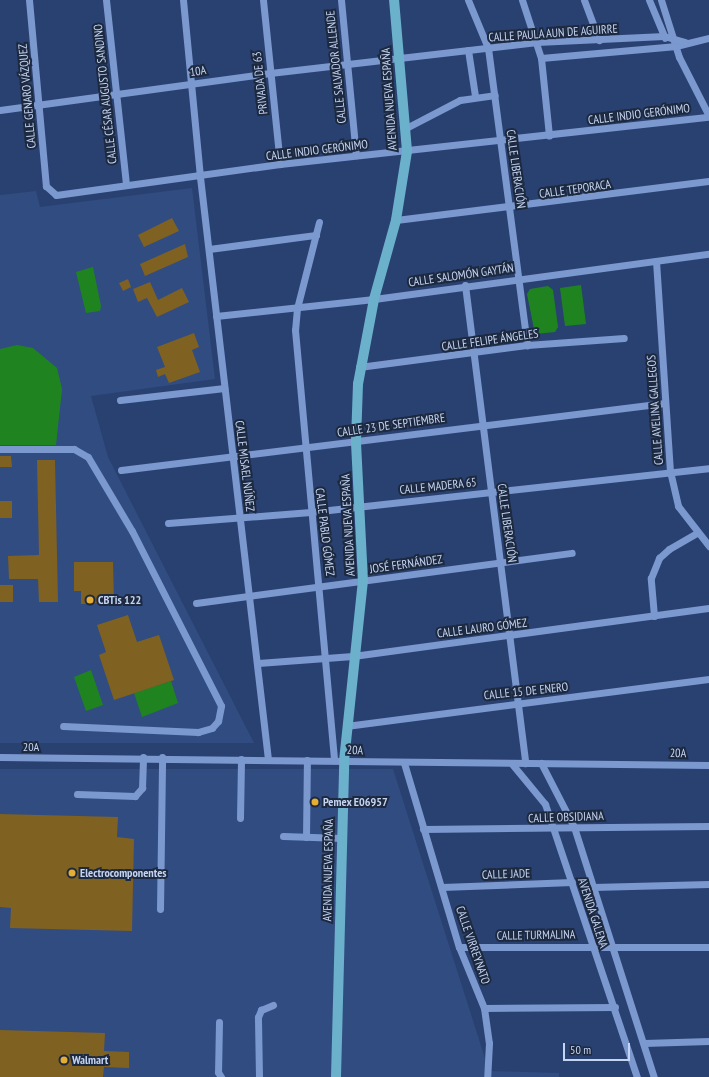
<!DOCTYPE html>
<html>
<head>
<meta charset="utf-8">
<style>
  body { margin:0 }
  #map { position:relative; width:709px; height:1077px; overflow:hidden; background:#294171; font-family:"PT Sans Narrow",sans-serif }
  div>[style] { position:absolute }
  .built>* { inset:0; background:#314c81 }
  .green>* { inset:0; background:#1f8420 }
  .building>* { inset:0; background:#7f6122 }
  .minor>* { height:7px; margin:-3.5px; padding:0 3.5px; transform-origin:3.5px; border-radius:3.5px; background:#7b98cf }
  .major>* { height:10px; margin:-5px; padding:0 5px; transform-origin:5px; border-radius:5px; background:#6bb1cb }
  .dots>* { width:11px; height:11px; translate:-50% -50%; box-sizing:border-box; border:2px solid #1d293f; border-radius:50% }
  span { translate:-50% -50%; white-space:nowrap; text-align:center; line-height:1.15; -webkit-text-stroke:4px #1d293f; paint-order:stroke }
  .street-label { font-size:12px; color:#c5d4f2 }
  .poi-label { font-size:12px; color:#c5d4f2; font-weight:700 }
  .left { translate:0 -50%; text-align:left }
  .scale { position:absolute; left:563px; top:1043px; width:67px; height:18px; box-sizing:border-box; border:2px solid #c5d4f2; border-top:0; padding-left:5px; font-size:12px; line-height:14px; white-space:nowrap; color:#c5d4f2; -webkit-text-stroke:3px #1d293f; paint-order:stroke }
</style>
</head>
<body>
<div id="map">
  <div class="built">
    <i style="clip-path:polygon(192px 188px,215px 379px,91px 396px,108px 457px,254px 743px,0 743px,0 195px,36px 191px,40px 207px)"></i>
    <i style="clip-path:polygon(0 769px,393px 769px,489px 1071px,559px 1073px,559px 1077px,0 1077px)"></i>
  </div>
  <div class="green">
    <i style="clip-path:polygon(93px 267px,101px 306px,100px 311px,86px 313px,76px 272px)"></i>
    <i style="clip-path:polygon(581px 285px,586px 324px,565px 326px,560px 288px)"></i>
    <i style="clip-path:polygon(548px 286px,553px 290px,558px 327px,555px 332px,535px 334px,527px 294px,530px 289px)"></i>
    <i style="clip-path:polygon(17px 345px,33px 348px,57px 368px,62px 389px,56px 445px,0 445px,0 349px)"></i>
    <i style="clip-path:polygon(91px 670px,103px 705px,86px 711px,74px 677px)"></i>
    <i style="clip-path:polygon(171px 681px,178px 703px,142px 717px,134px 693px)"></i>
  </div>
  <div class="building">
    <i style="clip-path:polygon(172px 218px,179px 231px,144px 247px,138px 235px)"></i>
    <i style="clip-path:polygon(185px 244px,188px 257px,145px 276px,140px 264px)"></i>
    <i style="clip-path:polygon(128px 279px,131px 287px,123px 291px,119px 283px)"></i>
    <i style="clip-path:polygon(150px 282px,158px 300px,182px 288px,189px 302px,157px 317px,147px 298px,138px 302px,133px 289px)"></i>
    <i style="clip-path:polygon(194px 333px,199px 347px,192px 350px,200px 372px,169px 383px,165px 374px,158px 377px,156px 370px,165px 367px,157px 347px)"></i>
    <i style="clip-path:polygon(0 456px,11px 456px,12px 467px,0 467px)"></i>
    <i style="clip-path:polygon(37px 460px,55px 460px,58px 602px,39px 602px,38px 579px,9px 579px,8px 556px,39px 555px)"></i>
    <i style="clip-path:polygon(0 501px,12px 501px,12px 518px,0 518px)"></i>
    <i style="clip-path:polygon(74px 562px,113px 562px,114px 602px,81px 604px,81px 591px,74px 591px)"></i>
    <i style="clip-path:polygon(0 585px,13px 585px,13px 602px,0 602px)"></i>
    <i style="clip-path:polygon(128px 615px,137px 642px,159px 635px,174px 680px,114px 700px,99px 655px,106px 652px,97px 625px)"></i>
    <i style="clip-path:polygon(0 814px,118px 817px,117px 837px,134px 839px,132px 931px,10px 928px,11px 908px,0 907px)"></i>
    <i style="clip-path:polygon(0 1030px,105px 1033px,104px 1051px,129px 1052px,129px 1068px,104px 1067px,103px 1077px,0 1077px)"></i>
  </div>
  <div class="minor">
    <i style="left:29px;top:0;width:187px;rotate:84.8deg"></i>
    <i style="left:46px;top:186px;width:13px;rotate:42deg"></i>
    <i style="left:56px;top:195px;width:226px;rotate:-7.9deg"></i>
    <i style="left:280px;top:164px;width:432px;rotate:-6.3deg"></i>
    <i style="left:106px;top:0;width:186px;rotate:83.8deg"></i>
    <i style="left:183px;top:0;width:178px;rotate:84.5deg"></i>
    <i style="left:200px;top:177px;width:586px;rotate:83.34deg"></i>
    <i style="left:263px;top:0;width:165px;rotate:84.1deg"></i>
    <i style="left:341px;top:0;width:156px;rotate:84.5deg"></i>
    <i style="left:468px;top:0;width:52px;rotate:67.4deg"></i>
    <i style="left:488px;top:48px;width:300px;rotate:82.5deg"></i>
    <i style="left:522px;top:0;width:61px;rotate:71.9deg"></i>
    <i style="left:541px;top:58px;width:78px;rotate:84.1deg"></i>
    <i style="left:584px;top:0;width:43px;rotate:69.4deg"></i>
    <i style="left:649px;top:0;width:41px;rotate:67.2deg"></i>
    <i style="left:661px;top:0;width:60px;rotate:72.5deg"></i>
    <i style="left:679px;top:57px;width:66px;rotate:63deg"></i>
    <i style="left:468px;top:50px;width:47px;rotate:81.3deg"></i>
    <i style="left:541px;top:58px;width:136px;rotate:-5.1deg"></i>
    <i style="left:676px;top:46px;width:34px;rotate:-14deg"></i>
    <i style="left:0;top:110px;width:273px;rotate:-7.8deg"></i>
    <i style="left:270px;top:73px;width:269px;rotate:-6.6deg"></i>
    <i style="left:537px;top:42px;width:127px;rotate:-2.7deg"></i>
    <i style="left:664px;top:36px;width:22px;rotate:16deg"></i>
    <i style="left:406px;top:128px;width:61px;rotate:-27.4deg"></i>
    <i style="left:460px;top:100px;width:35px;rotate:-8deg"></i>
    <i style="left:396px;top:220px;width:315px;rotate:-7.1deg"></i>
    <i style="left:319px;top:222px;width:89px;rotate:104.3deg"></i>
    <i style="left:297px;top:308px;width:22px;rotate:95deg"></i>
    <i style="left:295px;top:330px;width:432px;rotate:84.8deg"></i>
    <i style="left:209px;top:249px;width:108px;rotate:-7.5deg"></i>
    <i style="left:656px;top:261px;width:210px;rotate:86.2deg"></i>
    <i style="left:670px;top:471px;width:36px;rotate:77deg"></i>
    <i style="left:678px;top:506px;width:51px;rotate:52.2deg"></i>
    <i style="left:465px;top:285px;width:482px;rotate:82.8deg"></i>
    <i style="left:216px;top:316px;width:159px;rotate:-6.1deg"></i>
    <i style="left:374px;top:299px;width:338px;rotate:-7.7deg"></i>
    <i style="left:359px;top:367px;width:169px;rotate:-7.5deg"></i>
    <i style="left:527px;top:345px;width:97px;rotate:-4.1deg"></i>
    <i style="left:120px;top:400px;width:105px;rotate:-6.6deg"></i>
    <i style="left:0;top:449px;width:74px"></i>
    <i style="left:74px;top:449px;width:16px;rotate:30deg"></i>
    <i style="left:88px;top:457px;width:86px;rotate:59.3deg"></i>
    <i style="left:132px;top:531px;width:196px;rotate:63deg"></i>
    <i style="left:221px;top:706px;width:15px;rotate:101deg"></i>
    <i style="left:218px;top:721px;width:9px;rotate:131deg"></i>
    <i style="left:212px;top:728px;width:15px;rotate:164deg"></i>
    <i style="left:198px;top:732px;width:135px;rotate:-177.5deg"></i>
    <i style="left:121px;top:470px;width:548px;rotate:-7.02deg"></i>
    <i style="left:168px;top:523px;width:143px;rotate:-4.4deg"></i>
    <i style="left:311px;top:512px;width:400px;rotate:-6.3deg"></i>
    <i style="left:196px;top:603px;width:379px;rotate:-7.6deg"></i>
    <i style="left:654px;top:616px;width:38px;rotate:-95deg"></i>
    <i style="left:651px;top:578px;width:22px;rotate:-68deg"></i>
    <i style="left:659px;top:558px;width:13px;rotate:-42deg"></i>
    <i style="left:669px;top:549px;width:32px;rotate:-30deg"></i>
    <i style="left:258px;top:663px;width:95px;rotate:-4.2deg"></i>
    <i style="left:353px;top:656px;width:359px;rotate:-7.7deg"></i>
    <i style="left:346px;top:726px;width:366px;rotate:-7.4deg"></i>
    <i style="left:0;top:757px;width:709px;rotate:0.65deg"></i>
    <i style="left:404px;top:763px;width:192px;rotate:73.4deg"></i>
    <i style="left:459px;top:947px;width:66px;rotate:67.7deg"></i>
    <i style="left:484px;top:1008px;width:35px;rotate:82deg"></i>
    <i style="left:489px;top:1043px;width:34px;rotate:93deg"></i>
    <i style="left:541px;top:763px;width:72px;rotate:62.7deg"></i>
    <i style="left:574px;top:827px;width:262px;rotate:72.3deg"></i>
    <i style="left:512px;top:764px;width:52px;rotate:50.5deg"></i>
    <i style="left:545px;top:804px;width:288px;rotate:71.4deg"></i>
    <i style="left:77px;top:794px;width:58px;rotate:2deg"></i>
    <i style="left:135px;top:796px;width:11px;rotate:-49deg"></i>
    <i style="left:142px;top:788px;width:31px;rotate:-88deg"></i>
    <i style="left:240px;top:818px;width:59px;rotate:-89deg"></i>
    <i style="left:423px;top:829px;width:286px;rotate:-0.6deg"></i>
    <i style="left:283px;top:836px;width:59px;rotate:1.9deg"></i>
    <i style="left:306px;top:837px;width:77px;rotate:-89.3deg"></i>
    <i style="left:442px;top:887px;width:130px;rotate:-2.2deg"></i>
    <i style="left:593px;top:887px;width:116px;rotate:-1.5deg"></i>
    <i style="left:160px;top:909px;width:152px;rotate:-89.2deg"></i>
    <i style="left:459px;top:947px;width:250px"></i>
    <i style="left:484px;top:1008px;width:131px;rotate:-0.4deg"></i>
    <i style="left:219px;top:1022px;width:50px;rotate:91.1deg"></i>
    <i style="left:218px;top:1072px;width:6px;rotate:59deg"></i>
    <i style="left:644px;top:1043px;width:65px;rotate:-1.8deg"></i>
    <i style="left:259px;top:1077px;width:60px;rotate:-91deg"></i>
    <i style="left:258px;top:1017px;width:8px;rotate:-67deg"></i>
    <i style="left:261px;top:1010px;width:13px;rotate:-23deg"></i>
  </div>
  <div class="major">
    <i style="left:336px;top:1077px;width:316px;rotate:-88.5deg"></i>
    <i style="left:344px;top:761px;width:181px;rotate:-84deg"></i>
    <i style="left:363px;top:581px;width:140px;rotate:-92.9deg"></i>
    <i style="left:356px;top:441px;width:57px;rotate:-88deg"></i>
    <i style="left:358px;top:384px;width:86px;rotate:-79.3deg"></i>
    <i style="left:374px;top:299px;width:82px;rotate:-74.4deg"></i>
    <i style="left:396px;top:220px;width:70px;rotate:-80.9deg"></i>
    <i style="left:407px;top:151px;width:152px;rotate:-94.9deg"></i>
  </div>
  <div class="dots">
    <i style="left:90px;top:600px;background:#e4ae35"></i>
    <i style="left:315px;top:802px;background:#e4ae35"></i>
    <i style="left:72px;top:873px;background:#e4ae35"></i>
    <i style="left:64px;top:1060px;background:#e4ae35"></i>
  </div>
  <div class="street-label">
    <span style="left:553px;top:33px;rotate:-4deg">CALLE PAULA AUN DE AGUIRRE</span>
    <span style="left:336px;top:67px;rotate:-96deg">CALLE SALVADOR ALLENDE</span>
    <span style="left:198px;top:71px;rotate:-8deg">10A</span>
    <span style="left:260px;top:83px;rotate:-96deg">PRIVADA DE 63</span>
    <span style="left:105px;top:94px;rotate:-96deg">CALLE CÉSAR AUGUSTO SANDINO</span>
    <span style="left:27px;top:96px;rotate:-95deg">CALLE GENARO VÁZQUEZ</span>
    <span style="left:389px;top:99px;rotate:-94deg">AVENIDA NUEVA ESPAÑA</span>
    <span style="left:639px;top:114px;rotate:-7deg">CALLE INDIO GERÓNIMO</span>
    <span style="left:317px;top:150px;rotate:-7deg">CALLE INDIO GERÓNIMO</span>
    <span style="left:516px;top:169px;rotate:82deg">CALLE LIBERACIÓN</span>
    <span style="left:575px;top:189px;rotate:-8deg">CALLE TEPORACA</span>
    <span style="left:461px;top:275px;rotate:-8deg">CALLE SALOMÓN GAYTÁN</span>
    <span style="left:490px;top:340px;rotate:-8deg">CALLE FELIPE ÁNGELES</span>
    <span style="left:655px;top:410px;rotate:-94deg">CALLE AVELINA GALLEGOS</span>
    <span style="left:391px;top:425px;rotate:-8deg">CALLE 23 DE SEPTIEMBRE</span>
    <span style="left:245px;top:466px;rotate:83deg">CALLE MISAEL NÚÑEZ</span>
    <span style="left:438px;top:486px;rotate:-6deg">CALLE MADERA 65</span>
    <span style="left:507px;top:523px;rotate:82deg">CALLE LIBERACIÓN</span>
    <span style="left:348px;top:525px;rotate:-93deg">AVENIDA NUEVA ESPAÑA</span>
    <span style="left:325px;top:532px;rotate:83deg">CALLE PABLO GÓMEZ</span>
    <span style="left:406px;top:564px;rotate:-8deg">JOSÉ FERNÁNDEZ</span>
    <span style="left:482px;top:628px;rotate:-7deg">CALLE LAURO GÓMEZ</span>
    <span style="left:526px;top:691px;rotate:-6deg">CALLE 15 DE ENERO</span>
    <span style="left:31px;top:747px">20A</span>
    <span style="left:355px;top:750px;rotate:3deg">20A</span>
    <span style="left:678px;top:753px;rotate:1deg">20A</span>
    <span style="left:566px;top:817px;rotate:-2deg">CALLE OBSIDIANA</span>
    <span style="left:328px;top:870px;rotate:-89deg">AVENIDA NUEVA ESPAÑA</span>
    <span style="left:506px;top:874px;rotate:-2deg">CALLE JADE</span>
    <span style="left:593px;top:913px;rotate:72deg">AVENIDA GALENA</span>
    <span style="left:536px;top:935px;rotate:-1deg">CALLE TURMALINA</span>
    <span style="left:473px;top:945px;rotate:71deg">CALLE VIRREYNATO</span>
  </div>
  <div class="poi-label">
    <span class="left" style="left:98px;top:600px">CBTis 122</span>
    <span class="left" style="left:323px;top:802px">Pemex E06957</span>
    <span class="left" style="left:80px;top:873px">Electrocomponentes</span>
    <span class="left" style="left:72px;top:1060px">Walmart</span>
  </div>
  <div class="scale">50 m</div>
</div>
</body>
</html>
